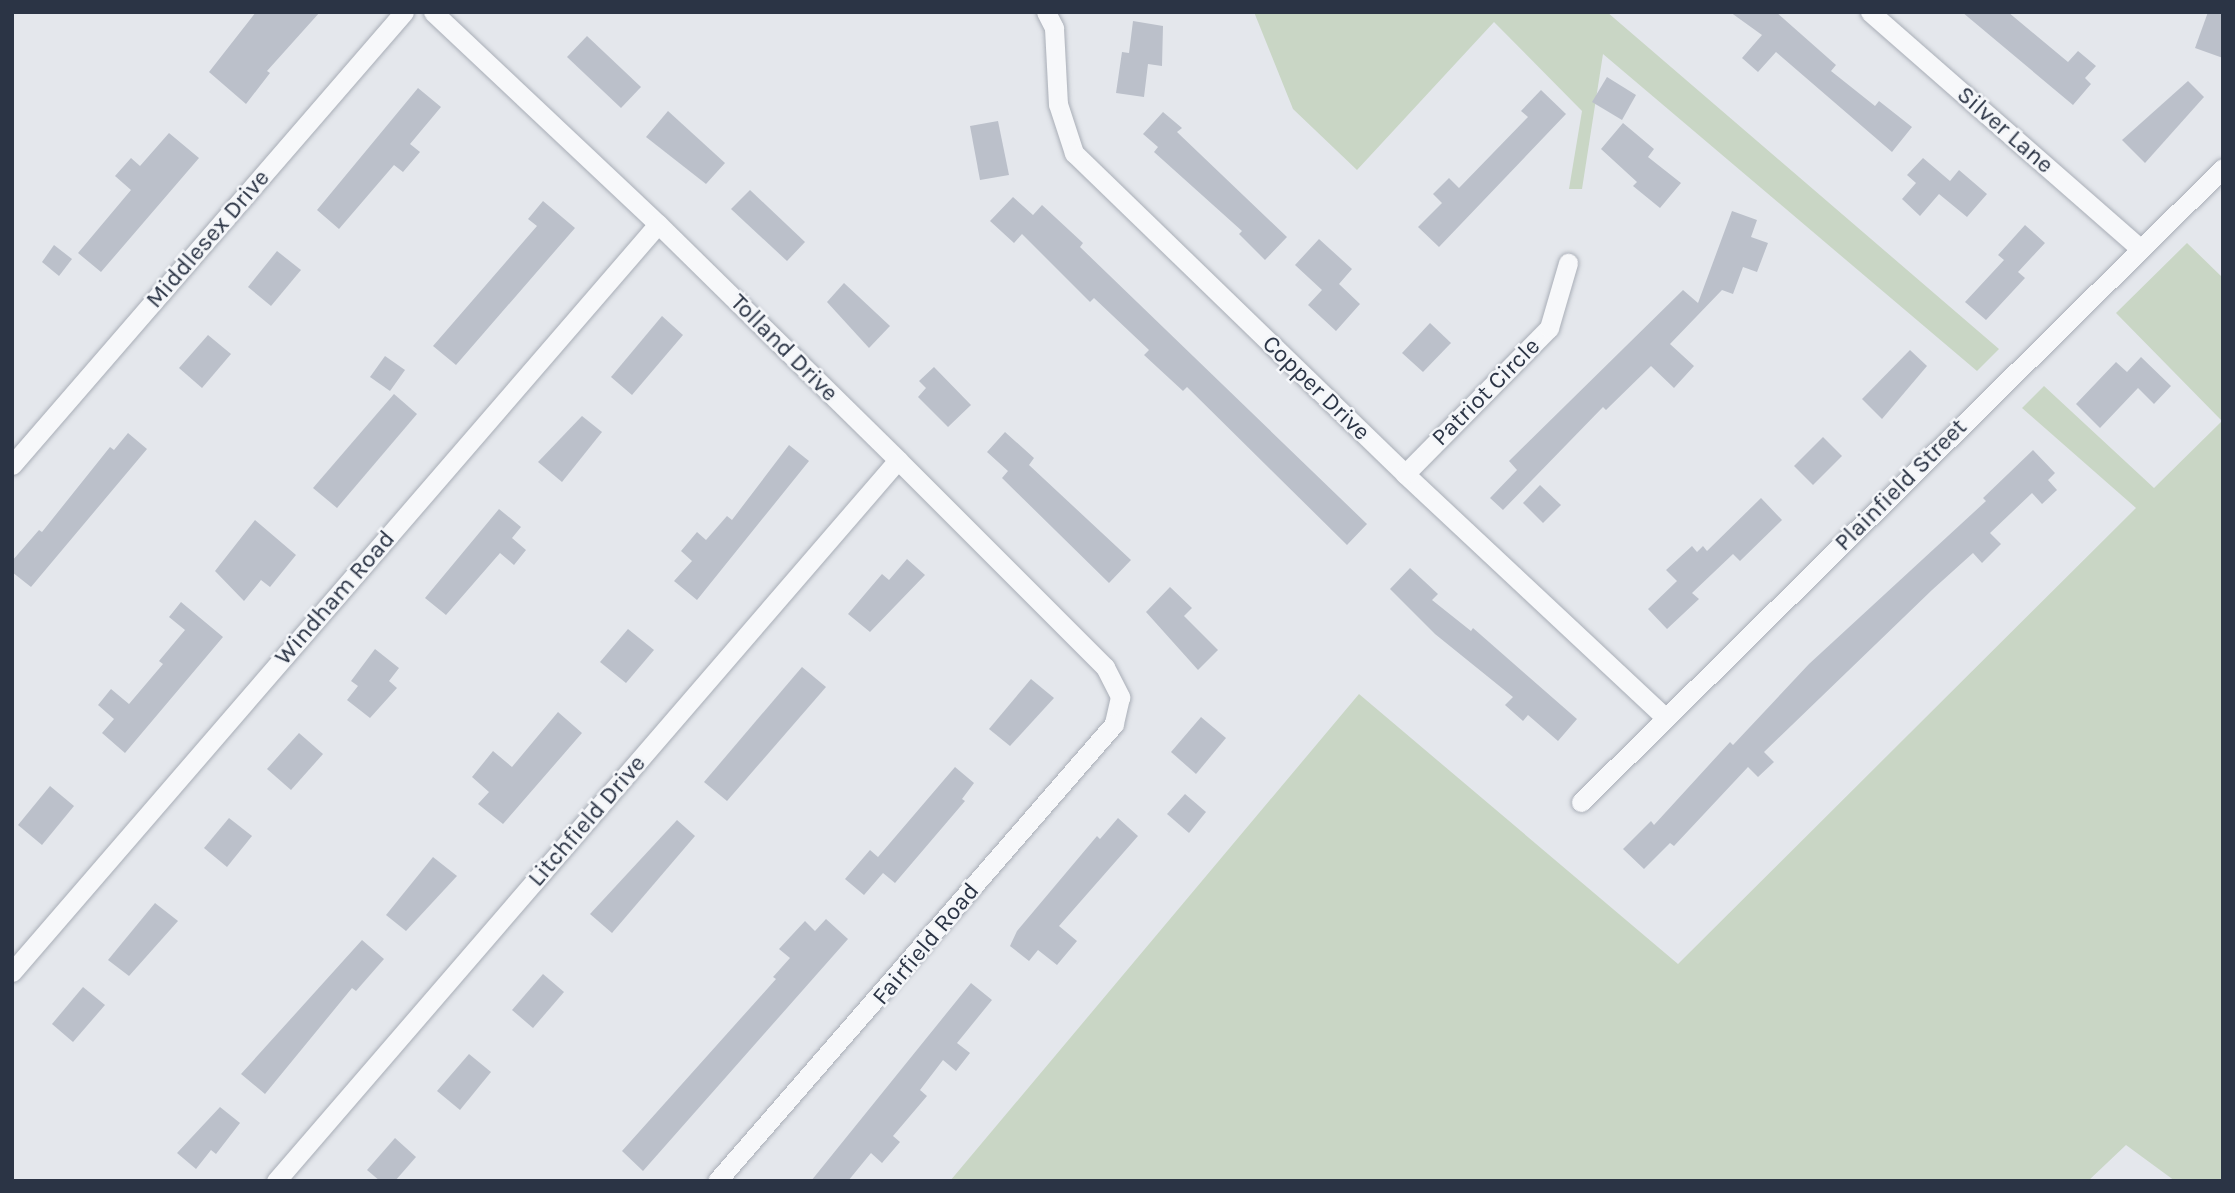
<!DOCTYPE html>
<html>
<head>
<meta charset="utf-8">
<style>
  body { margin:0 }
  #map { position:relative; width:2235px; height:1193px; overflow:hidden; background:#e4e7ec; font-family:Karla,sans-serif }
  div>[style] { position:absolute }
  .green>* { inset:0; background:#c9d6c5 }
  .building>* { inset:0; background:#bbc0ca }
  .roads { filter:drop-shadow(0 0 2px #a9aeb7) drop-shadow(0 0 2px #a9aeb7) }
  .street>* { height:19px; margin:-9.5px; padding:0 9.5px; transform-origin:9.5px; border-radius:9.5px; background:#f7f8fa }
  span { translate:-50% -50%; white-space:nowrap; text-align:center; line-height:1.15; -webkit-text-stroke:5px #f4f6f9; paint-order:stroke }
  .street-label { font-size:24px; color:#2b3445 }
  .frame { position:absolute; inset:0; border:14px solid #2b3445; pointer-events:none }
</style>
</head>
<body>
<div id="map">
  <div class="green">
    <i style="clip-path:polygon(1254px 12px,1607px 12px,1999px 349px,1977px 371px,1603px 54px,1582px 189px,1569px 189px,1582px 111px,1494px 22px,1357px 170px,1293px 109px)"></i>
    <i style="clip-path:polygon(2187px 243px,2223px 278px,2223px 1181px,2175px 1181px,2126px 1145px,2088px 1181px,950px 1181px,1359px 694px,1678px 964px,2136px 508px,2022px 408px,2044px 386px,2154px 488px,2222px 421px,2116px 313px)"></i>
  </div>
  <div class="building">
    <i style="clip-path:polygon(256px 12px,320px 12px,267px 71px,270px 73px,246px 104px,209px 72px)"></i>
    <i style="clip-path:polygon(1730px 12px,1776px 12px,1836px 65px,1831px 71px,1875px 106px,1879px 101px,1912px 127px,1892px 152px,1776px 52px,1758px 72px,1742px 58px,1762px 35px)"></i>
    <i style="clip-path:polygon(1962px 12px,2008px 12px,2068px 62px,2078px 51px,2096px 66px,2085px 78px,2091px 84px,2073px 105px)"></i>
    <i style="clip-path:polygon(2208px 12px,2223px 12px,2223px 58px,2195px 48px)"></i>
    <i style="clip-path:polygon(1133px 21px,1163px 26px,1162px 66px,1148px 64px,1144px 97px,1116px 93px,1122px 52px,1129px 53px)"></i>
    <i style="clip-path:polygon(587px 36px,641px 87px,621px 108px,567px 57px)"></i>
    <i style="clip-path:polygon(1607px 77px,1636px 95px,1622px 120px,1592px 102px)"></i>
    <i style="clip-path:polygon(2188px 81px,2204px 97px,2145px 163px,2122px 140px)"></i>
    <i style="clip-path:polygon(418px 88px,441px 107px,410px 144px,420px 152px,403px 172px,394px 165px,339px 229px,317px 210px)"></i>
    <i style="clip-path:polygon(1541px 90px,1566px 114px,1439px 247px,1418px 227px,1442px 203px,1433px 194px,1449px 178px,1459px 188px,1528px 117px,1521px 111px)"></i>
    <i style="clip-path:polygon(668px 111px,725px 163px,706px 184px,646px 137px)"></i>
    <i style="clip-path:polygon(1163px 112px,1182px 128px,1177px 132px,1287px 237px,1265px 260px,1239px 234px,1242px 231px,1154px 152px,1158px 147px,1143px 134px)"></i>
    <i style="clip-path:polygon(998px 121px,1009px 175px,980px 180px,970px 126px)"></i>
    <i style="clip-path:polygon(1623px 123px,1654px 149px,1648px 157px,1681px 183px,1660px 208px,1633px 186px,1637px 182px,1601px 149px)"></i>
    <i style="clip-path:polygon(169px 133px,199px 158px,101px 272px,78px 253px,131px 190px,115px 176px,131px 158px,140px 166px)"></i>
    <i style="clip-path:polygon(1923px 158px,1950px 181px,1959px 170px,1987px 194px,1967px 217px,1939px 194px,1920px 216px,1902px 199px,1916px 183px,1907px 175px)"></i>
    <i style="clip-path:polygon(750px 190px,805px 242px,787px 261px,731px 209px)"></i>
    <i style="clip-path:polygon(1013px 197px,1033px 215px,1042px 205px,1083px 243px,1080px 247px,1367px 524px,1347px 545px,1187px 387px,1183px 391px,1144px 355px,1149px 350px,1094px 298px,1090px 302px,1022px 234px,1014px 243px,990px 221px)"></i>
    <i style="clip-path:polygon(543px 201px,575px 228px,456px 365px,433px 346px,537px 226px,528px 219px)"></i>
    <i style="clip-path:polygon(1732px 211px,1757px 220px,1751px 237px,1768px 243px,1757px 272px,1743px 267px,1733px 294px,1722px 290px,1670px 344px,1694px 366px,1674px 388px,1651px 366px,1606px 410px,1603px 407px,1503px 510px,1490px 498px,1517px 470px,1509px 461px,1683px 290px,1698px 303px)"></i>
    <i style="clip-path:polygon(2025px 225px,2045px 243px,2018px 272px,2025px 278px,1986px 320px,1965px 302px,2004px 260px,1998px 255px)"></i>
    <i style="clip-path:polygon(1319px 239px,1352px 269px,1339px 284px,1360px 304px,1336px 331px,1308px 305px,1322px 290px,1295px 265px)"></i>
    <i style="clip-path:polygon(54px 245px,72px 259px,59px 276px,42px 262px)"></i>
    <i style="clip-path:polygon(277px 251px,301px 270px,271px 306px,248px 287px)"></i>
    <i style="clip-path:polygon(844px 283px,890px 326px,869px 348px,827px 302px)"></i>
    <i style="clip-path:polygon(662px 316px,683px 335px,632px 395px,611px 377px)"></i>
    <i style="clip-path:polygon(1430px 323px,1451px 343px,1423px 372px,1402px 353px)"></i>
    <i style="clip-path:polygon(208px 335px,231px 354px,202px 388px,179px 368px)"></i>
    <i style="clip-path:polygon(1910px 350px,1927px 366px,1882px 419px,1862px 399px)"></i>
    <i style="clip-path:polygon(385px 356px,405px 370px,390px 391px,370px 377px)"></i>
    <i style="clip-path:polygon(2141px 357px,2171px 386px,2154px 404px,2138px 388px,2100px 428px,2076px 404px,2116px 362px,2127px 372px)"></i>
    <i style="clip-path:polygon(934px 367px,971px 405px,948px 427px,918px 397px,926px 388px,919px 381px)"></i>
    <i style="clip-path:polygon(394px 394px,417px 414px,337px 508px,313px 488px)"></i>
    <i style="clip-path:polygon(582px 416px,602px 432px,562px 482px,538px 462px)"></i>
    <i style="clip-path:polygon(1005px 432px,1034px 458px,1029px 465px,1131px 560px,1109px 583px,1002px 478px,1008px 471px,987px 452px)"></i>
    <i style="clip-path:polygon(128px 433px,147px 449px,31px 587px,12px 572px,12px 561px,39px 530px,42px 532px,110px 447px,114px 450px)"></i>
    <i style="clip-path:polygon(1823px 437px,1842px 456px,1813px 485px,1794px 466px)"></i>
    <i style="clip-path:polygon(789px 445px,809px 461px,697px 600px,674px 581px,692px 561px,681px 551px,697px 532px,706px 540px,727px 516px,732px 520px)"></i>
    <i style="clip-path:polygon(2033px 450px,2055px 473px,2048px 480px,2057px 490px,2042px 504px,2032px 493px,1990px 533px,2001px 544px,1982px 563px,1973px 553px,1932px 590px,1764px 752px,1774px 762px,1758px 777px,1748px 767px,1674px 846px,1670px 843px,1644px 869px,1623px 849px,1651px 821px,1654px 825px,1730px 742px,1733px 745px,1809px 664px,1986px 501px,1983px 498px)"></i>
    <i style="clip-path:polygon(1540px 485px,1561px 505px,1543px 523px,1523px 503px)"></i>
    <i style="clip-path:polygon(1761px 498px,1782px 520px,1740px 561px,1733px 554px,1692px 593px,1699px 599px,1667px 629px,1648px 609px,1677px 581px,1666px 570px,1692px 546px,1697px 552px,1703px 546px,1707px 551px)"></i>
    <i style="clip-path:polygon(499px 509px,521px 527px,512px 538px,526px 550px,514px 565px,500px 553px,446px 615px,425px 598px)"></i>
    <i style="clip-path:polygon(255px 520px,296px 555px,270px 587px,261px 580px,244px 601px,215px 571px)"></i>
    <i style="clip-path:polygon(907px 559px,925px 575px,870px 632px,848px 614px,882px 574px,889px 580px)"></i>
    <i style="clip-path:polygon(1410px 568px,1438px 594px,1432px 600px,1471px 631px,1473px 628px,1577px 719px,1558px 741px,1528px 715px,1523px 721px,1505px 705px,1513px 697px,1435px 634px,1390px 589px)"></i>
    <i style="clip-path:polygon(1170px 587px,1192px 608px,1184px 616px,1218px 650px,1198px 670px,1146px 612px)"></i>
    <i style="clip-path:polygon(181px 602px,223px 637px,125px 753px,102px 733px,114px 719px,98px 705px,111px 689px,129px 704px,163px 664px,159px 661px,185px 630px,169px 617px)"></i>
    <i style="clip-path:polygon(628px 629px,654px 650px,626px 683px,600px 662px)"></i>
    <i style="clip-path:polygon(375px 649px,399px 668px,389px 681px,397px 688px,370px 718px,347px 700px,358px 686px,351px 681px)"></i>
    <i style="clip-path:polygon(802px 667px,826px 687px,727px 801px,704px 782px)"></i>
    <i style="clip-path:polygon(1031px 679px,1054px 698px,1010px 746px,989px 729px)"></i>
    <i style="clip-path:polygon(558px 712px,582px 733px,503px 824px,478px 804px,489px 792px,472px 777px,493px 751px,512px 767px)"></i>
    <i style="clip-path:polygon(1201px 717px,1226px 738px,1196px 774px,1171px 752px)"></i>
    <i style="clip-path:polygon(299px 733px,323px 754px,291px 790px,267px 769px)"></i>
    <i style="clip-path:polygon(955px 767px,974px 783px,962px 799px,965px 801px,895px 883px,883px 873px,864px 895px,845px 879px,870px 850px,878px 857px)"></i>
    <i style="clip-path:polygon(50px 786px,74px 806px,42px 845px,18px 825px)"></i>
    <i style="clip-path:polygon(1185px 794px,1206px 812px,1189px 833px,1167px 814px)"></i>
    <i style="clip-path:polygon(229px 818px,252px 836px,227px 867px,204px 848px)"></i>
    <i style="clip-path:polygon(1118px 818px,1138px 836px,1059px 926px,1077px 941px,1057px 965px,1038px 950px,1029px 961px,1010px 946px,1017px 931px,1097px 836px,1100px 839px)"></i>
    <i style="clip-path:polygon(677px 820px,695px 836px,612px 933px,590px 914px)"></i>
    <i style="clip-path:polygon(433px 857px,457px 876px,406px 931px,386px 915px)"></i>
    <i style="clip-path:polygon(155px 903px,178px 921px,129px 976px,108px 960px)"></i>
    <i style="clip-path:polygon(826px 919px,848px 939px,643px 1171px,622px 1151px,776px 979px,773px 977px,790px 958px,779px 949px,805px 921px,815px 931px)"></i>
    <i style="clip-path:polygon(362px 940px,384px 959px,356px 991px,352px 988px,265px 1094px,241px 1074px)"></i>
    <i style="clip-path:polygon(543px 974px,564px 992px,533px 1028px,512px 1010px)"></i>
    <i style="clip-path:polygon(971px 983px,992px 1000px,957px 1043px,970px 1053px,956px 1071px,943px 1060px,920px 1090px,927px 1096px,893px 1136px,900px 1142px,882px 1163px,871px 1153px,848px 1181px,811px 1181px)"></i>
    <i style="clip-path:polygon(83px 987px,105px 1005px,73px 1042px,52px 1024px)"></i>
    <i style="clip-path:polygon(469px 1054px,491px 1072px,460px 1110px,437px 1091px)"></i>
    <i style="clip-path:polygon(220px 1107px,240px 1123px,216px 1154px,211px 1150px,196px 1169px,177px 1153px)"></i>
    <i style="clip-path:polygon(395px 1138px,416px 1157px,395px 1181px,380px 1181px,367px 1170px)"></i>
  </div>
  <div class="roads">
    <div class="street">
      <i style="left:433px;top:12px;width:309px;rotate:43.3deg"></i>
      <i style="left:658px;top:224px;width:337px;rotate:44.5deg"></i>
      <i style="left:898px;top:460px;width:293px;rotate:45deg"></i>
      <i style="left:1105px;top:667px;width:34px;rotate:63deg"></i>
      <i style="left:1120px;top:697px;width:28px;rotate:103deg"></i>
      <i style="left:1114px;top:724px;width:605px;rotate:130.98deg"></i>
      <i style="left:1046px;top:12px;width:18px;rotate:63deg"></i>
      <i style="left:1054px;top:28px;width:76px;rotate:87deg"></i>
      <i style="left:1058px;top:104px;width:52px;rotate:71.9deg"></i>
      <i style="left:1074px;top:153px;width:461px;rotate:44.1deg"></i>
      <i style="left:1405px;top:474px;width:357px;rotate:43.1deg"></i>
      <i style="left:1870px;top:12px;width:359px;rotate:41.2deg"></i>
      <i style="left:12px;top:465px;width:599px;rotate:-49.13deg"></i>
      <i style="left:1405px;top:474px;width:205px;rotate:-45.4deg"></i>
      <i style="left:1549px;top:328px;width:68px;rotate:-73.7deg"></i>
      <i style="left:1581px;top:802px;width:902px;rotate:-44.64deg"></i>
      <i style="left:12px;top:972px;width:988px;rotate:-49.18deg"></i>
      <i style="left:276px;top:1181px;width:952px;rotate:-49.22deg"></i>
    </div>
  </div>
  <div class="street-label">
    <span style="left:2005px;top:130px;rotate:41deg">Silver Lane</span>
    <span style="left:208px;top:239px;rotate:-49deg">Middlesex Drive</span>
    <span style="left:784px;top:348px;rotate:45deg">Tolland Drive</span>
    <span style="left:1316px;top:388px;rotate:44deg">Copper Drive</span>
    <span style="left:1486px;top:392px;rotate:-45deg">Patriot Circle</span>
    <span style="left:1901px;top:485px;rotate:-45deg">Plainfield Street</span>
    <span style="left:335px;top:598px;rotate:-49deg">Windham Road</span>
    <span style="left:587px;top:821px;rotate:-49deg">Litchfield Drive</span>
    <span style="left:926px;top:944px;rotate:-50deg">Fairfield Road</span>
  </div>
  <div class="frame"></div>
</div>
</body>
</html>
